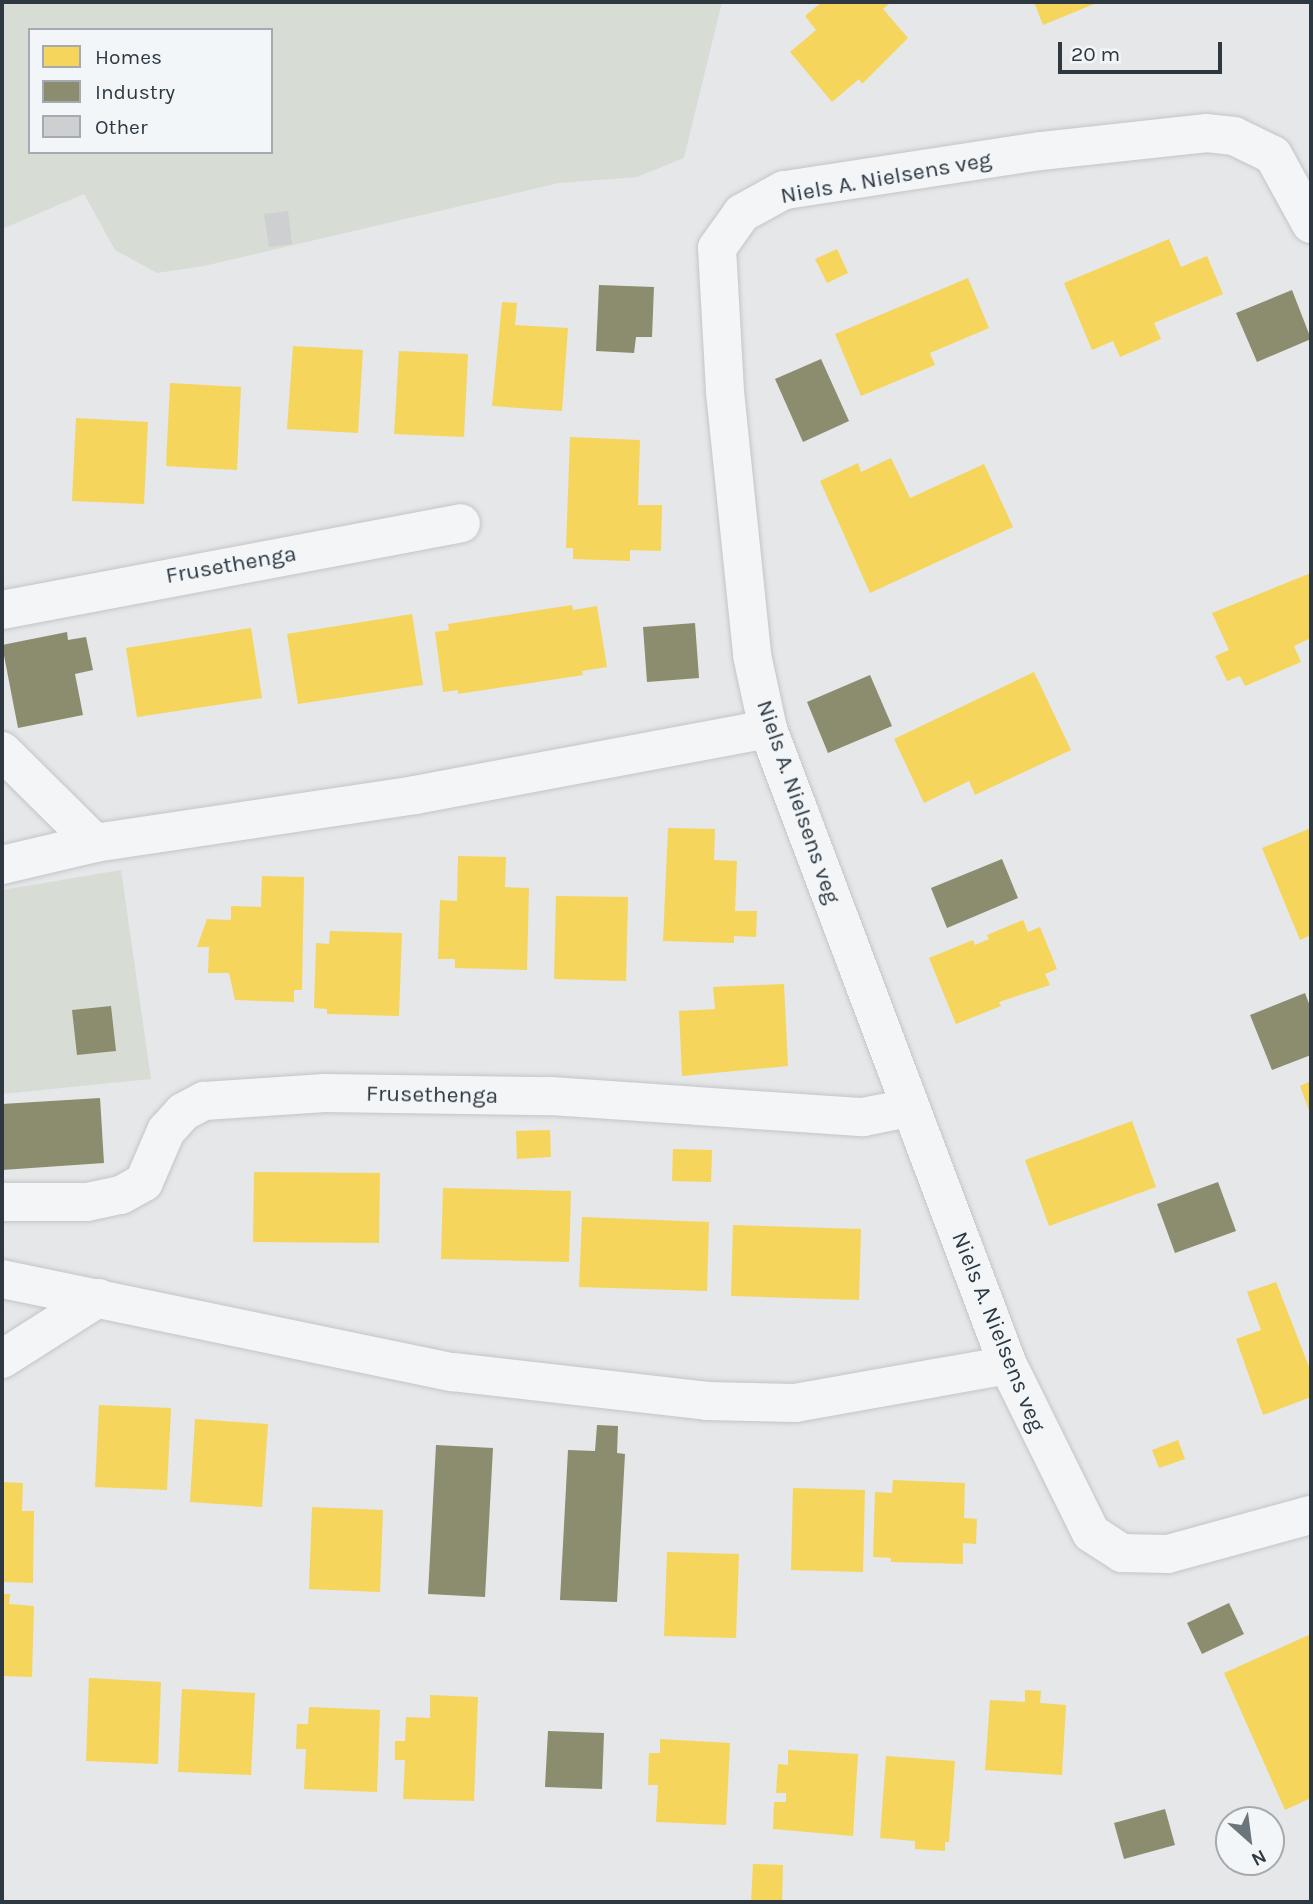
<!DOCTYPE html>
<html>
<head>
<meta charset="utf-8">
<style>
  body { margin:0 }
  #map { position:relative; width:1313px; height:1904px; overflow:hidden; background:#e5e7e9; font-family:Karla,sans-serif }
  div>[style] { position:absolute }
  .green>* { inset:0; background:#d7ddd5 }
  .homes>* { inset:0; background:#f6d55c }
  .industry>* { inset:0; background:#8c8c6e }
  .building>* { inset:0; background:#cdcfd1 }
  .roads { filter:drop-shadow(0 0 2px #c3c5c7) drop-shadow(0 0 2px #c3c5c7) }
  .minor>* { height:38px; margin:-19px; padding:0 19px; transform-origin:19px; border-radius:19px; background:#f4f5f6 }
  span { translate:-50% -50%; white-space:nowrap; text-align:center; line-height:1.15; -webkit-text-stroke:7px #f3f6f8; paint-order:stroke }
  .street-label { font-size:23px; color:#2d3841 }
  .frame { position:absolute; inset:0; border:4px solid #2d3841; pointer-events:none }
  .legend { position:absolute; left:28px; top:28px; width:245px; height:126px; box-sizing:border-box; background:#f3f6f8; border:2px solid #a4aaaf; margin:0; padding:9px 12px; list-style:none; font-size:21px; color:#2d3841 }
  .legend li { display:flex; align-items:center; gap:14px; height:35px }
  .legend b { width:35px; border:2px solid #a4aaaf }
  .north { position:absolute; left:1215px; top:1806px; width:70px; height:70px; box-sizing:border-box; background:#f3f6f8; border:2px solid #a4aaaf; border-radius:50%; rotate:152deg; font-size:19px; font-weight:700; line-height:28px; text-align:center; color:#2d3841 }
  .north::after { content:''; display:block; margin:auto; width:24px; height:32px; background:#6d757c; clip-path:polygon(50% 0,100% 100%,50% 72%,0 100%) }
  .scale { position:absolute; left:1058px; top:42px; width:164px; height:32px; box-sizing:border-box; border:4px solid #2d3841; border-top:0; padding-left:9px; font-size:21px; line-height:24px; white-space:nowrap; color:#2d3841; -webkit-text-stroke:5px #f3f6f8; paint-order:stroke }
</style>
</head>
<body>
<div id="map">
  <div class="green">
    <i style="clip-path:polygon(evenodd,2px 2px,722px 2px,684px 158px,637px 177px,559px 183px,204px 266px,157px 273px,115px 250px,84px 194px,2px 229px,2px 2px,30px 30px,271px 30px,271px 152px,30px 152px,30px 30px)"></i>
    <i style="clip-path:polygon(121px 870px,151px 1079px,2px 1094px,2px 890px)"></i>
  </div>
  <div class="homes">
    <i style="clip-path:polygon(822px 2px,891px 2px,883px 9px,908px 38px,862px 84px,859px 79px,832px 102px,790px 52px,816px 30px,805px 16px)"></i>
    <i style="clip-path:polygon(1034px 2px,1099px 2px,1043px 25px)"></i>
    <i style="clip-path:polygon(1169px 239px,1181px 267px,1207px 256px,1223px 294px,1154px 323px,1161px 339px,1120px 357px,1113px 341px,1092px 350px,1064px 283px)"></i>
    <i style="clip-path:polygon(837px 249px,848px 273px,827px 283px,815px 259px)"></i>
    <i style="clip-path:polygon(968px 278px,989px 328px,930px 353px,935px 365px,861px 396px,835px 334px)"></i>
    <i style="clip-path:polygon(502px 302px,517px 303px,515px 325px,568px 328px,562px 411px,492px 406px)"></i>
    <i style="clip-path:polygon(293px 346px,363px 350px,358px 433px,287px 429px)"></i>
    <i style="clip-path:polygon(399px 351px,468px 354px,464px 437px,394px 434px)"></i>
    <i style="clip-path:polygon(170px 383px,241px 387px,237px 470px,166px 466px)"></i>
    <i style="clip-path:polygon(76px 418px,148px 422px,144px 504px,72px 501px)"></i>
    <i style="clip-path:polygon(570px 437px,640px 440px,638px 505px,662px 505px,661px 551px,630px 550px,630px 561px,573px 559px,573px 548px,566px 548px)"></i>
    <i style="clip-path:polygon(891px 458px,910px 498px,984px 464px,1013px 527px,870px 593px,820px 481px,858px 463px,861px 472px)"></i>
    <i style="clip-path:polygon(1311px 573px,1311px 638px,1294px 646px,1301px 662px,1245px 686px,1240px 676px,1227px 681px,1215px 656px,1229px 650px,1212px 613px)"></i>
    <i style="clip-path:polygon(572px 605px,573px 610px,597px 606px,607px 667px,582px 671px,583px 675px,458px 694px,458px 690px,443px 692px,435px 632px,449px 630px,448px 624px)"></i>
    <i style="clip-path:polygon(412px 614px,423px 685px,298px 704px,287px 634px)"></i>
    <i style="clip-path:polygon(251px 628px,262px 698px,137px 717px,126px 648px)"></i>
    <i style="clip-path:polygon(1034px 672px,1071px 750px,975px 795px,969px 781px,924px 803px,894px 739px)"></i>
    <i style="clip-path:polygon(668px 828px,715px 829px,714px 860px,737px 861px,735px 911px,757px 911px,756px 937px,734px 936px,734px 943px,663px 941px)"></i>
    <i style="clip-path:polygon(1311px 828px,1311px 935px,1300px 940px,1262px 848px)"></i>
    <i style="clip-path:polygon(458px 856px,506px 857px,505px 887px,529px 888px,527px 970px,455px 968px,455px 959px,438px 959px,440px 900px,457px 901px)"></i>
    <i style="clip-path:polygon(262px 876px,304px 877px,302px 990px,294px 990px,294px 1002px,235px 1000px,229px 973px,208px 973px,209px 947px,197px 947px,207px 919px,231px 920px,231px 906px,261px 907px)"></i>
    <i style="clip-path:polygon(556px 896px,628px 897px,626px 981px,554px 979px)"></i>
    <i style="clip-path:polygon(1023px 920px,1028px 932px,1040px 927px,1057px 969px,1045px 974px,1050px 985px,999px 1002px,1001px 1006px,956px 1024px,929px 958px,973px 940px,975px 945px,989px 939px,987px 935px)"></i>
    <i style="clip-path:polygon(330px 931px,402px 933px,399px 1016px,327px 1014px,327px 1009px,314px 1008px,316px 943px,329px 944px)"></i>
    <i style="clip-path:polygon(784px 984px,788px 1066px,682px 1076px,679px 1011px,715px 1009px,713px 987px)"></i>
    <i style="clip-path:polygon(1311px 1081px,1311px 1116px,1300px 1086px)"></i>
    <i style="clip-path:polygon(1132px 1121px,1156px 1187px,1049px 1226px,1025px 1160px)"></i>
    <i style="clip-path:polygon(550px 1130px,551px 1157px,517px 1159px,516px 1131px)"></i>
    <i style="clip-path:polygon(673px 1149px,712px 1150px,711px 1182px,672px 1181px)"></i>
    <i style="clip-path:polygon(254px 1172px,380px 1173px,379px 1243px,253px 1242px)"></i>
    <i style="clip-path:polygon(443px 1188px,571px 1191px,569px 1262px,441px 1259px)"></i>
    <i style="clip-path:polygon(582px 1217px,709px 1222px,707px 1291px,579px 1287px)"></i>
    <i style="clip-path:polygon(733px 1225px,861px 1229px,859px 1300px,731px 1296px)"></i>
    <i style="clip-path:polygon(1276px 1282px,1311px 1372px,1311px 1397px,1263px 1415px,1236px 1339px,1261px 1330px,1247px 1292px)"></i>
    <i style="clip-path:polygon(99px 1405px,171px 1408px,167px 1490px,95px 1487px)"></i>
    <i style="clip-path:polygon(195px 1419px,268px 1424px,262px 1507px,190px 1502px)"></i>
    <i style="clip-path:polygon(1178px 1440px,1185px 1459px,1159px 1468px,1152px 1450px)"></i>
    <i style="clip-path:polygon(893px 1480px,965px 1483px,964px 1518px,977px 1519px,976px 1544px,963px 1543px,963px 1564px,891px 1562px,891px 1558px,873px 1557px,875px 1492px,892px 1493px)"></i>
    <i style="clip-path:polygon(2px 1482px,23px 1483px,22px 1511px,34px 1511px,33px 1583px,2px 1582px)"></i>
    <i style="clip-path:polygon(793px 1488px,865px 1490px,863px 1572px,791px 1570px)"></i>
    <i style="clip-path:polygon(312px 1507px,383px 1510px,380px 1592px,309px 1589px)"></i>
    <i style="clip-path:polygon(667px 1552px,739px 1554px,736px 1638px,664px 1636px)"></i>
    <i style="clip-path:polygon(2px 1594px,10px 1594px,9px 1604px,34px 1606px,32px 1677px,2px 1676px)"></i>
    <i style="clip-path:polygon(1311px 1634px,1311px 1798px,1285px 1810px,1224px 1673px)"></i>
    <i style="clip-path:polygon(89px 1678px,161px 1682px,158px 1764px,86px 1761px)"></i>
    <i style="clip-path:polygon(182px 1689px,255px 1693px,251px 1775px,178px 1772px)"></i>
    <i style="clip-path:polygon(1025px 1690px,1041px 1691px,1040px 1703px,1066px 1705px,1062px 1775px,985px 1770px,990px 1700px,1025px 1702px)"></i>
    <i style="clip-path:polygon(430px 1695px,478px 1697px,474px 1801px,403px 1799px,405px 1760px,395px 1760px,395px 1741px,405px 1741px,406px 1717px,430px 1718px)"></i>
    <i style="clip-path:polygon(309px 1707px,380px 1710px,377px 1792px,304px 1789px,306px 1749px,296px 1749px,297px 1724px,308px 1724px)"></i>
    <i style="clip-path:polygon(660px 1739px,730px 1743px,726px 1825px,656px 1822px,658px 1785px,648px 1785px,649px 1753px,660px 1753px)"></i>
    <i style="clip-path:polygon(788px 1750px,858px 1754px,853px 1836px,773px 1829px,774px 1802px,786px 1802px,786px 1793px,776px 1793px,778px 1764px,788px 1765px)"></i>
    <i style="clip-path:polygon(886px 1756px,955px 1761px,949px 1842px,945px 1842px,945px 1851px,915px 1849px,915px 1841px,880px 1838px)"></i>
    <i style="clip-path:polygon(753px 1864px,783px 1865px,782px 1902px,751px 1902px)"></i>
  </div>
  <div class="industry">
    <i style="clip-path:polygon(599px 285px,654px 287px,652px 337px,636px 337px,634px 353px,596px 351px)"></i>
    <i style="clip-path:polygon(1292px 290px,1311px 339px,1257px 362px,1236px 313px)"></i>
    <i style="clip-path:polygon(821px 359px,849px 421px,803px 442px,775px 379px)"></i>
    <i style="clip-path:polygon(695px 623px,699px 678px,647px 682px,643px 627px)"></i>
    <i style="clip-path:polygon(67px 632px,68px 640px,86px 637px,93px 670px,75px 674px,83px 715px,18px 728px,2px 645px)"></i>
    <i style="clip-path:polygon(870px 675px,892px 726px,828px 753px,807px 702px)"></i>
    <i style="clip-path:polygon(1002px 859px,1018px 898px,947px 928px,931px 888px)"></i>
    <i style="clip-path:polygon(1305px 993px,1311px 1009px,1311px 1055px,1272px 1070px,1250px 1015px)"></i>
    <i style="clip-path:polygon(111px 1006px,116px 1051px,77px 1055px,72px 1010px)"></i>
    <i style="clip-path:polygon(100px 1098px,104px 1163px,2px 1170px,2px 1104px)"></i>
    <i style="clip-path:polygon(1218px 1182px,1236px 1231px,1175px 1253px,1157px 1204px)"></i>
    <i style="clip-path:polygon(597px 1425px,618px 1426px,617px 1453px,625px 1454px,617px 1602px,560px 1600px,568px 1450px,595px 1451px)"></i>
    <i style="clip-path:polygon(436px 1445px,493px 1448px,485px 1597px,428px 1594px)"></i>
    <i style="clip-path:polygon(1229px 1603px,1244px 1634px,1202px 1654px,1187px 1623px)"></i>
    <i style="clip-path:polygon(548px 1731px,604px 1733px,602px 1789px,545px 1787px)"></i>
    <i style="clip-path:polygon(1165px 1809px,1175px 1845px,1124px 1859px,1114px 1823px)"></i>
  </div>
  <div class="building">
    <i style="clip-path:polygon(288px 211px,292px 244px,269px 247px,264px 214px)"></i>
  </div>
  <div class="roads">
    <div class="minor">
      <i style="left:1311px;top:224px;width:79px;rotate:-118.8deg"></i>
      <i style="left:1273px;top:155px;width:43px;rotate:-154deg"></i>
      <i style="left:1234px;top:136px;width:27px;rotate:-174deg"></i>
      <i style="left:1207px;top:133px;width:168px;rotate:173.8deg"></i>
      <i style="left:1040px;top:151px;width:259px;rotate:171.3deg"></i>
      <i style="left:784px;top:190px;width:48px;rotate:151.3deg"></i>
      <i style="left:742px;top:213px;width:43px;rotate:125.5deg"></i>
      <i style="left:717px;top:248px;width:144px;rotate:86.8deg"></i>
      <i style="left:725px;top:392px;width:264px;rotate:84.1deg"></i>
      <i style="left:752px;top:655px;width:76px;rotate:77.8deg"></i>
      <i style="left:768px;top:729px;width:680px;rotate:69.33deg"></i>
      <i style="left:1008px;top:1365px;width:187px;rotate:63.7deg"></i>
      <i style="left:1091px;top:1533px;width:37px;rotate:33deg"></i>
      <i style="left:1122px;top:1553px;width:46px;rotate:1.2deg"></i>
      <i style="left:1168px;top:1554px;width:148px;rotate:-15.3deg"></i>
      <i style="left:2px;top:610px;width:467px;rotate:-10.7deg"></i>
      <i style="left:2px;top:751px;width:131px;rotate:44.7deg"></i>
      <i style="left:2px;top:865px;width:96px;rotate:-13.3deg"></i>
      <i style="left:95px;top:843px;width:324px;rotate:-8.5deg"></i>
      <i style="left:415px;top:795px;width:359px;rotate:-10.6deg"></i>
      <i style="left:2px;top:1202px;width:85px"></i>
      <i style="left:87px;top:1202px;width:35px;rotate:-12deg"></i>
      <i style="left:121px;top:1195px;width:26px;rotate:-29deg"></i>
      <i style="left:144px;top:1182px;width:56px;rotate:-66.7deg"></i>
      <i style="left:166px;top:1131px;width:25px;rotate:-48deg"></i>
      <i style="left:183px;top:1112px;width:24px;rotate:-28deg"></i>
      <i style="left:204px;top:1101px;width:121px;rotate:-3.8deg"></i>
      <i style="left:325px;top:1093px;width:226px;rotate:0.8deg"></i>
      <i style="left:551px;top:1096px;width:313px;rotate:3.9deg"></i>
      <i style="left:863px;top:1117px;width:47px;rotate:-11.1deg"></i>
      <i style="left:2px;top:1279px;width:460px;rotate:11.7deg"></i>
      <i style="left:453px;top:1372px;width:256px;rotate:6.5deg"></i>
      <i style="left:707px;top:1401px;width:88px;rotate:1.3deg"></i>
      <i style="left:795px;top:1403px;width:216px;rotate:-10.1deg"></i>
      <i style="left:2px;top:1359px;width:114px;rotate:-32.4deg"></i>
    </div>
  </div>
  <div class="street-label">
    <span style="left:886px;top:178px;rotate:-10deg">Niels A. Nielsens veg</span>
    <span style="left:231px;top:565px;rotate:-10deg">Frusethenga</span>
    <span style="left:798px;top:802px;rotate:71deg">Niels A. Nielsens veg</span>
    <span style="left:432px;top:1095px;rotate:1deg">Frusethenga</span>
    <span style="left:998px;top:1332px;rotate:68deg">Niels A. Nielsens veg</span>
  </div>
  <div class="frame"></div>
  <ul class="legend">
  <li><b style="height:19px;background:#f6d55c"></b>Homes</li>
  <li><b style="height:19px;background:#8c8c6e"></b>Industry</li>
  <li><b style="height:19px;background:#cdcfd1"></b>Other</li>
  </ul>
  <div class="north">N</div>
  <div class="scale">20 m</div>
</div>
</body>
</html>
